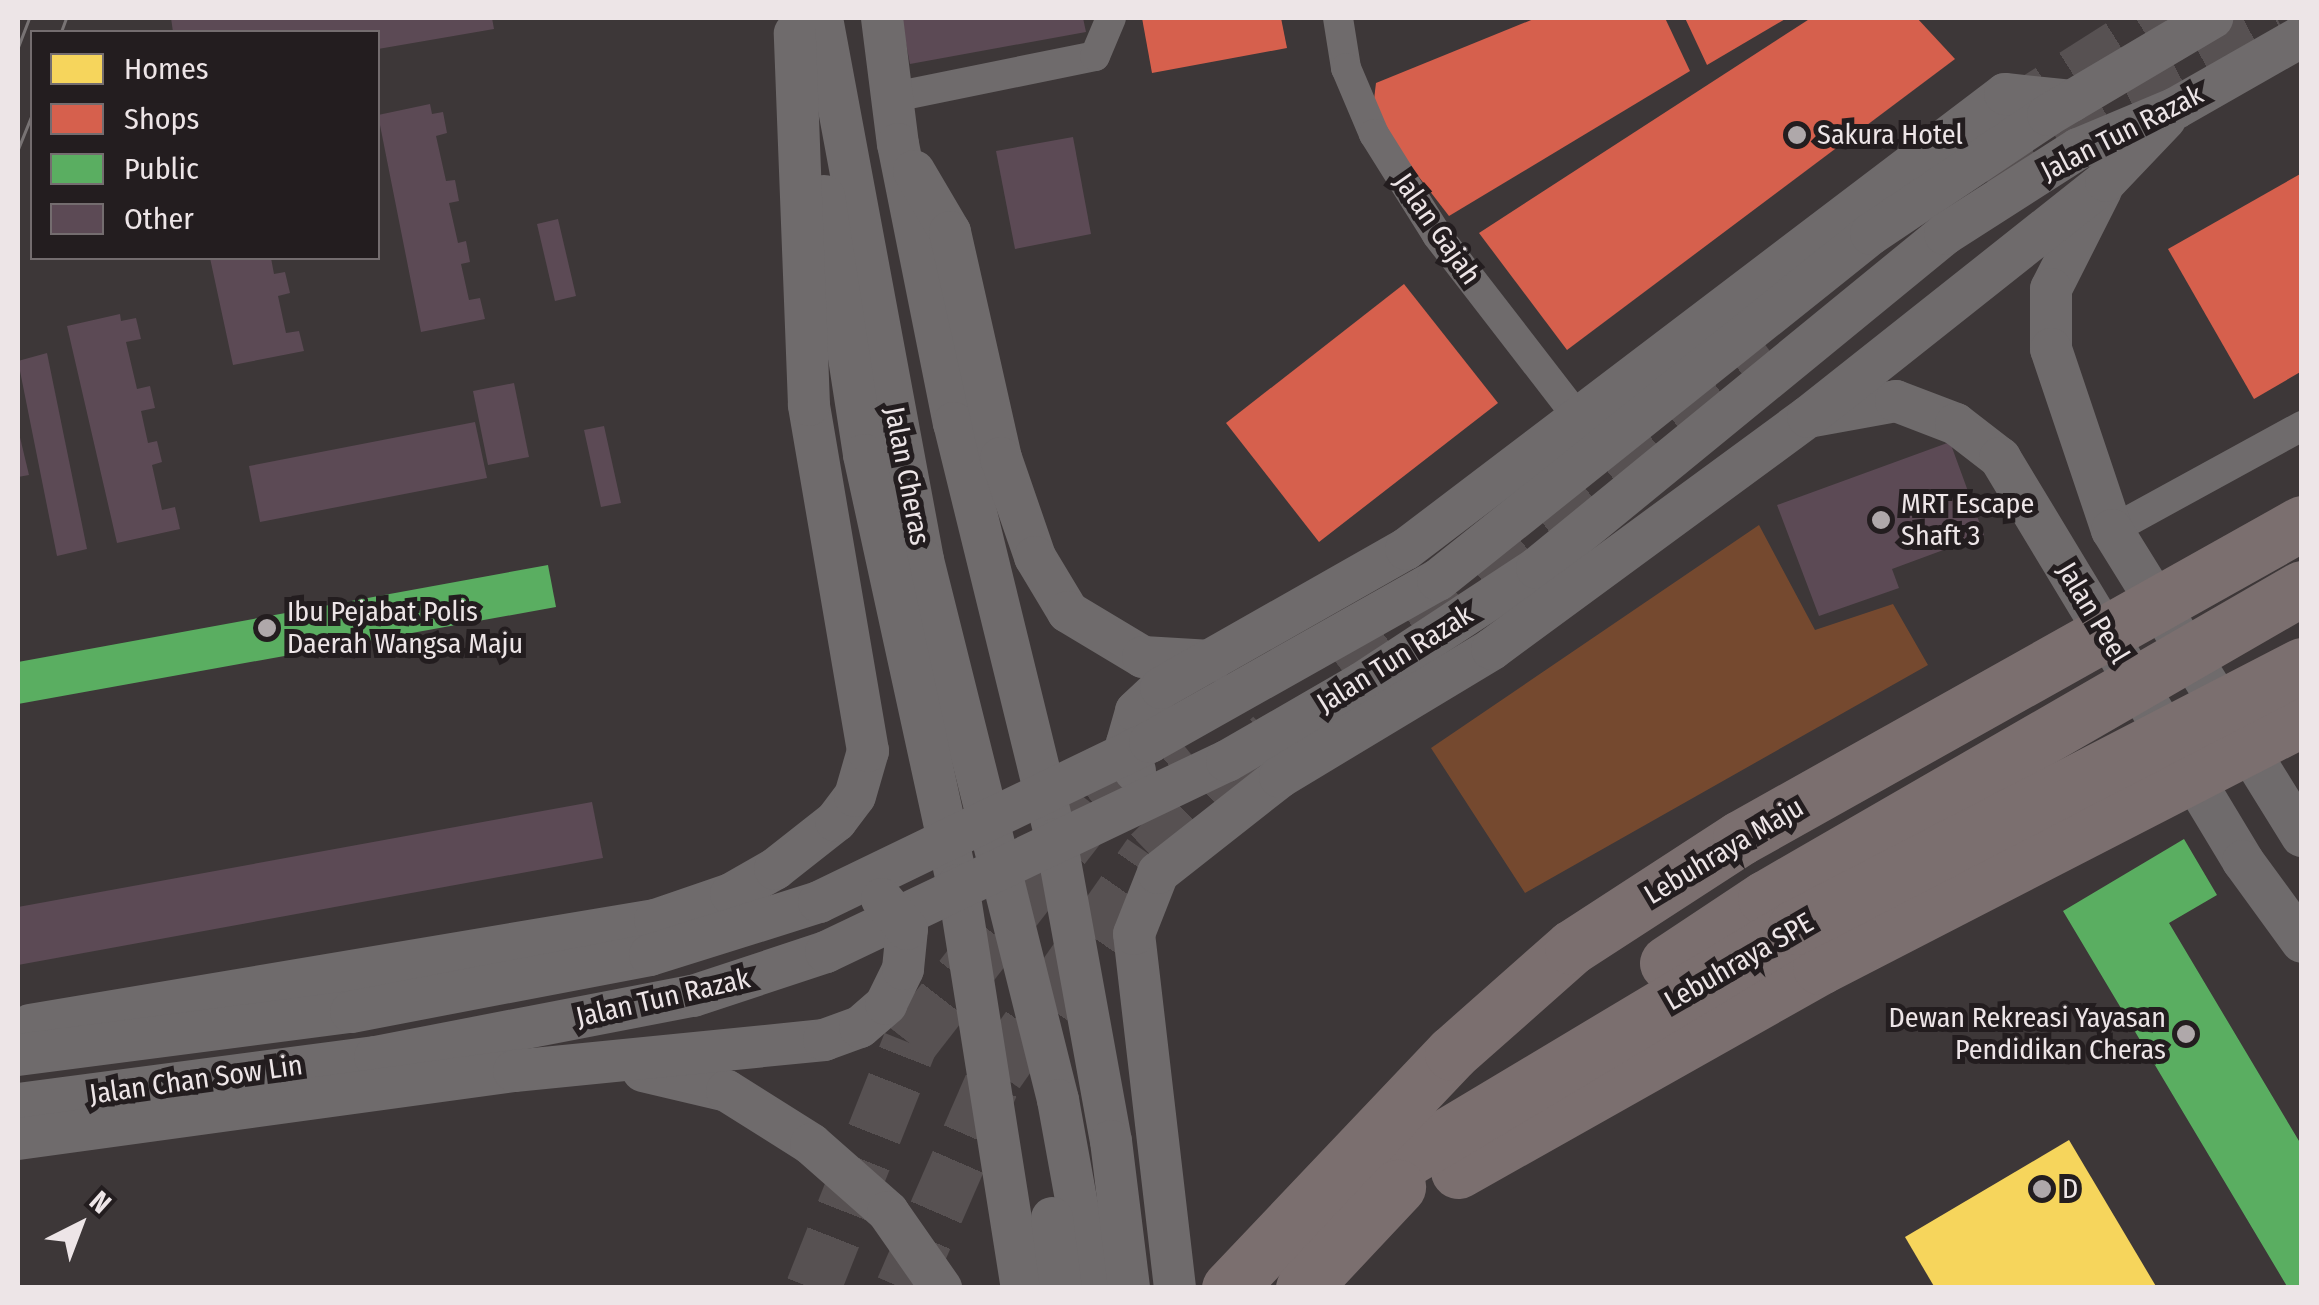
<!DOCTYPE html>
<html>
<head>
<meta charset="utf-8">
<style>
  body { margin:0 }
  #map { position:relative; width:2319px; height:1305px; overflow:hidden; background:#3d3738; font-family:"Fira Sans Condensed",sans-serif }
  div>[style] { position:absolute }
  .green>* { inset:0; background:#75492f }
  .homes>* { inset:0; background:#f6d55c }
  .shops>* { inset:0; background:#d6604d }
  .public>* { inset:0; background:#5aae61 }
  .building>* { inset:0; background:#5c4a55 }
  .highway-tunnel>* { height:55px; margin-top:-27.5px; transform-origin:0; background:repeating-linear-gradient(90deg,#575152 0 55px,transparent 0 83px) }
  .street>* { height:30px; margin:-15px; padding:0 15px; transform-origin:15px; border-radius:15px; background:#6f6b6c }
  .secondary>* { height:42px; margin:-21px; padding:0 21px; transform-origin:21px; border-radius:21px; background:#6f6b6c }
  .highway>* { height:55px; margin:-27.5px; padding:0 27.5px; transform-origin:27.5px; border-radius:27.5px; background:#7b6f6f }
  .tram>* { height:2.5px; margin:-1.25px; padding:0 1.25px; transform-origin:1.25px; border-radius:1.25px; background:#787374 }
  .dots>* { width:28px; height:28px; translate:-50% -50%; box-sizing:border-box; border:5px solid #231d1f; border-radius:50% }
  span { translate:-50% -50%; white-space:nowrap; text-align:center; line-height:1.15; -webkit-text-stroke:10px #231d1f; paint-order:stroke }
  .street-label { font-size:28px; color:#ede5e7 }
  .poi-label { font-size:28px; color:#ede5e7 }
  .left { translate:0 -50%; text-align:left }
  .right { translate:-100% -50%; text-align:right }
  .frame { position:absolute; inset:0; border:20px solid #ede5e7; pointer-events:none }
  .legend { position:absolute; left:30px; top:30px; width:350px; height:230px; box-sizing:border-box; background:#231d1f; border:2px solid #746d6f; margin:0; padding:12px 18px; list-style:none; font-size:30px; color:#ede5e7 }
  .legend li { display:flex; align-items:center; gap:20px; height:50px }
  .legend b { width:50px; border:2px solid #746d6f }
  .north { position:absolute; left:30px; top:1175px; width:100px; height:100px; -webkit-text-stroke:8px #231d1f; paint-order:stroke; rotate:42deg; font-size:28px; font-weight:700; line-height:40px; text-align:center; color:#ede5e7 }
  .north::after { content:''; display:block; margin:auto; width:35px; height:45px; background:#ede5e7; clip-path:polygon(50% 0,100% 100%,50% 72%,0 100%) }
</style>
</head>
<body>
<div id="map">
  <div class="green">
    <i style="clip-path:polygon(1759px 525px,1815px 630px,1893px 604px,1928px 665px,1525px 893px,1431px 748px)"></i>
  </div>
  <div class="homes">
    <i style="clip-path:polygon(2069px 1140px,2157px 1288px,1935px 1288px,1905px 1237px)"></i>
  </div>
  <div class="shops">
    <i style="clip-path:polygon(1142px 18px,1281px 18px,1287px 48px,1152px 73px)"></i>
    <i style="clip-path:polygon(1536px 18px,1665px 18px,1690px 71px,1449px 216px,1372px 116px,1376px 83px)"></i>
    <i style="clip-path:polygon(1685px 18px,1787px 18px,1707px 65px)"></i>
    <i style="clip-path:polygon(1811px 18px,1917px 18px,1955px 59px,1567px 350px,1479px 233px)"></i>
    <i style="clip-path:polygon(2302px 173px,2302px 371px,2254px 399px,2168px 249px)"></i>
    <i style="clip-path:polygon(1404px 284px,1498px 403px,1319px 542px,1226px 423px)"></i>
  </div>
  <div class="public">
    <i style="clip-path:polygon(548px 565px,556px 607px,18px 704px,18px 662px)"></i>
    <i style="clip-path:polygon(2184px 839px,2217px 895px,2169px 923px,2302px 1146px,2302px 1288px,2288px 1288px,2063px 911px)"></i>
  </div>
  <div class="building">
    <i style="clip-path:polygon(171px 18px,492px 18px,494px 29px,378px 49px,378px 32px,173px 32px)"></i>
    <i style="clip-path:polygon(901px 18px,1083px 18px,1086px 32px,910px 64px)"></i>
    <i style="clip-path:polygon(430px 104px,432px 114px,443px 112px,447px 133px,436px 136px,446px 181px,455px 180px,459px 201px,449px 203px,458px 243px,466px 241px,470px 262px,461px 264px,469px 300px,480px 298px,485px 319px,421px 332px,378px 115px)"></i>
    <i style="clip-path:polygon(1073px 137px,1091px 234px,1015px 249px,996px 151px)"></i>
    <i style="clip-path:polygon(558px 219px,576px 296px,555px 301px,537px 224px)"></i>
    <i style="clip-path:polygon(210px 258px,271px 258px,274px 274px,285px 272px,290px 293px,278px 296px,286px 333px,299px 331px,304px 351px,233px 365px)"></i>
    <i style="clip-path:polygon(120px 314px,121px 321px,136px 318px,141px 339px,126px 342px,137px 389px,150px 386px,155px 408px,141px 411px,148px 443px,157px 441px,162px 462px,152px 465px,162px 510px,175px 507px,180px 529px,117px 543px,67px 326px)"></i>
    <i style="clip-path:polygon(47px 353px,87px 549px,57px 556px,18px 361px)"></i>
    <i style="clip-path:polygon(514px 383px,529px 457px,488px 465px,473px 391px)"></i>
    <i style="clip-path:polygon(475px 422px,487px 478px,260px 522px,249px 466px)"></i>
    <i style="clip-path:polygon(604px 426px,621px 503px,601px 507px,584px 430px)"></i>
    <i style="clip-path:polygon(18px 429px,29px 475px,18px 477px)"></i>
    <i style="clip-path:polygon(1950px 442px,1984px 535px,1892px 569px,1899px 588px,1819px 616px,1777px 505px)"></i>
    <i style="clip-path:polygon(592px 802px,603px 858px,18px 965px,18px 907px)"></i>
  </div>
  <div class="highway-tunnel">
    <i style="left:2004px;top:120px;width:191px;rotate:-32.4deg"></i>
    <i style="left:1991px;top:186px;width:81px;rotate:-37deg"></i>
    <i style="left:2056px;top:137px;width:251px;rotate:-28.3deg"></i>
    <i style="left:1345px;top:674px;width:534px;rotate:-37.08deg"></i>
    <i style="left:813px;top:1288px;width:264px;rotate:-68.4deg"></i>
    <i style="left:910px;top:1043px;width:301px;rotate:-52.1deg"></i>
    <i style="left:1095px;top:805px;width:107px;rotate:-38.6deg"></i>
    <i style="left:903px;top:1288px;width:236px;rotate:-66.5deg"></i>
    <i style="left:997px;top:1072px;width:266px;rotate:-54.9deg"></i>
    <i style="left:1150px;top:854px;width:170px;rotate:-44deg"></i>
  </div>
  <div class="street">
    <i style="left:1338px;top:18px;width:51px;rotate:80.9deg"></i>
    <i style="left:1346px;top:68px;width:72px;rotate:67deg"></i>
    <i style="left:1374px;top:134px;width:119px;rotate:58deg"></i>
    <i style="left:1437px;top:235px;width:232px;rotate:52.3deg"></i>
    <i style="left:894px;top:97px;width:205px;rotate:-11.5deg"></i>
    <i style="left:1095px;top:56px;width:41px;rotate:-67.2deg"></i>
    <i style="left:2112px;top:530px;width:217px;rotate:-28.7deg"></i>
  </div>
  <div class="secondary">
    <i style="left:822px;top:18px;width:551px;rotate:79.44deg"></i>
    <i style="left:923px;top:560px;width:557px;rotate:75.96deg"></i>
    <i style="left:1058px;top:1100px;width:191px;rotate:79.7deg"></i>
    <i style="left:882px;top:18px;width:127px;rotate:82.8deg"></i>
    <i style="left:898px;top:144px;width:285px;rotate:78.7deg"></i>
    <i style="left:954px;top:423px;width:428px;rotate:76.2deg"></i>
    <i style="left:1056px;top:839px;width:307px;rotate:79.7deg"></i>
    <i style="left:1111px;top:1141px;width:148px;rotate:83deg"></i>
    <i style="left:914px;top:171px;width:71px;rotate:59.5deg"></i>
    <i style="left:950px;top:232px;width:232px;rotate:77.3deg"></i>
    <i style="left:1001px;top:458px;width:105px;rotate:71deg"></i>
    <i style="left:1035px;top:557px;width:64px;rotate:59deg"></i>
    <i style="left:1068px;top:612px;width:87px;rotate:31deg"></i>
    <i style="left:1143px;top:657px;width:68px;rotate:3.4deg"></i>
    <i style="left:2101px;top:190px;width:111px;rotate:116.8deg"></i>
    <i style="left:2051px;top:289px;width:60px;rotate:90deg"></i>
    <i style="left:2051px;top:349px;width:191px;rotate:71.4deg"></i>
    <i style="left:2112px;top:530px;width:360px;rotate:58.2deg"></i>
    <i style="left:824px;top:196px;width:262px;rotate:81.2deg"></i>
    <i style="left:864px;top:455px;width:440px;rotate:77.7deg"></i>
    <i style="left:958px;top:885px;width:408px;rotate:81deg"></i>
    <i style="left:1813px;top:416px;width:84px;rotate:-10.2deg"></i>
    <i style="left:1896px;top:401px;width:64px;rotate:21deg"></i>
    <i style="left:1956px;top:424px;width:56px;rotate:37.7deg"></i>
    <i style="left:2000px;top:458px;width:471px;rotate:58.9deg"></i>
    <i style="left:2243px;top:861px;width:100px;rotate:53.9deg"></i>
    <i style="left:1135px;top:771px;width:29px;rotate:-106deg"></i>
    <i style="left:1127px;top:743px;width:33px;rotate:-74deg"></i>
    <i style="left:1136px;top:711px;width:34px;rotate:-43deg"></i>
    <i style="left:1161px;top:688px;width:282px;rotate:-29.6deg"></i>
    <i style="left:1406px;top:549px;width:752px;rotate:-37.22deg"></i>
    <i style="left:2005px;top:94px;width:67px;rotate:6deg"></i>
    <i style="left:30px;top:1025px;width:634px;rotate:-9.54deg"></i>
    <i style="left:655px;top:920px;width:80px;rotate:-18.9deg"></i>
    <i style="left:731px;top:894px;width:51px;rotate:-29.6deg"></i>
    <i style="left:775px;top:869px;width:78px;rotate:-38.2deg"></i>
    <i style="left:836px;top:821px;width:31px;rotate:-53deg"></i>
    <i style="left:855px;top:796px;width:47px;rotate:-73.9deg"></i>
    <i style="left:868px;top:751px;width:351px;rotate:-99.7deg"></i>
    <i style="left:809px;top:405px;width:372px;rotate:-92.2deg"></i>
    <i style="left:18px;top:1055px;width:336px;rotate:-7.4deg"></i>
    <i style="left:351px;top:1012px;width:304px;rotate:-10.8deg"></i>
    <i style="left:650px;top:955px;width:177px;rotate:-17.4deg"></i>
    <i style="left:819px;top:902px;width:368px;rotate:-25.8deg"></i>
    <i style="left:1150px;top:742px;width:330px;rotate:-29.4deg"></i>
    <i style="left:1438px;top:580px;width:554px;rotate:-38.63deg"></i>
    <i style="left:1871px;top:234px;width:213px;rotate:-33.9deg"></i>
    <i style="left:2048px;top:115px;width:191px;rotate:-30.6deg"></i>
    <i style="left:643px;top:1071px;width:86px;rotate:13.4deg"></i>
    <i style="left:727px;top:1091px;width:99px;rotate:32.2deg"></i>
    <i style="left:811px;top:1144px;width:103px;rotate:41.4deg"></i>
    <i style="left:888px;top:1212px;width:93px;rotate:55.1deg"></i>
    <i style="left:18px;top:1104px;width:360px;rotate:-7.5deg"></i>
    <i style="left:375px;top:1057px;width:324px;rotate:-10.9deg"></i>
    <i style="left:693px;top:996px;width:140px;rotate:-18.3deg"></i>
    <i style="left:826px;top:952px;width:444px;rotate:-25.5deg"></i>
    <i style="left:1227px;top:761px;width:156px;rotate:-30deg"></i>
    <i style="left:1362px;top:683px;width:209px;rotate:-33.3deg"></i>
    <i style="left:1537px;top:568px;width:527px;rotate:-39.3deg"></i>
    <i style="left:1945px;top:234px;width:158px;rotate:-32.6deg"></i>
    <i style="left:2078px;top:149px;width:106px;rotate:-22.7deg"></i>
    <i style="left:2176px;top:108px;width:145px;rotate:-29.7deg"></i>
    <i style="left:18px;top:1139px;width:501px;rotate:-7.81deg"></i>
    <i style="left:514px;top:1071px;width:312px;rotate:-5.7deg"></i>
    <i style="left:824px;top:1040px;width:38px;rotate:-20deg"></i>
    <i style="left:860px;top:1027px;width:35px;rotate:-41deg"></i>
    <i style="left:886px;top:1004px;width:39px;rotate:-64deg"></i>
    <i style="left:903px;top:969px;width:40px;rotate:-84.3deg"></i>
    <i style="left:907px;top:929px;width:39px;rotate:-130deg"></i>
    <i style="left:1052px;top:1218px;width:71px;rotate:82.7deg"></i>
    <i style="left:1175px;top:1288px;width:356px;rotate:-96.6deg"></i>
    <i style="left:1134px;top:934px;width:66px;rotate:-68.5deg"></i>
    <i style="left:1158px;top:873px;width:155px;rotate:-38.2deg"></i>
    <i style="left:1280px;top:777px;width:248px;rotate:-31.1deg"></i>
    <i style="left:1492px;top:649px;width:392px;rotate:-36.3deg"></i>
    <i style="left:1808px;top:417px;width:380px;rotate:-38.4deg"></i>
    <i style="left:2106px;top:181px;width:86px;rotate:-46.4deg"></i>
  </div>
  <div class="highway">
    <i style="left:1667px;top:963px;width:118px;rotate:-33.6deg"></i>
    <i style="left:1765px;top:898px;width:620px;rotate:-30deg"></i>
    <i style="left:1458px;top:1171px;width:416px;rotate:-29.4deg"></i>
    <i style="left:1820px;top:967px;width:542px;rotate:-27.23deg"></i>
    <i style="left:1332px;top:1204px;width:540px;rotate:-30.89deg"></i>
    <i style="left:1795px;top:927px;width:571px;rotate:-27.33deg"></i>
    <i style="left:1229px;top:1288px;width:324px;rotate:-46.5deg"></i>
    <i style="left:1452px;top:1053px;width:160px;rotate:-41.5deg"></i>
    <i style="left:1572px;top:947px;width:200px;rotate:-33deg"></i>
    <i style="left:1740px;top:838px;width:644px;rotate:-29.27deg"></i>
    <i style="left:1303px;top:1288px;width:139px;rotate:-46.8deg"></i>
  </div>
  <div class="tram">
    <i style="left:61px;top:32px;width:15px;rotate:-70deg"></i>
    <i style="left:18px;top:47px;width:31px;rotate:-69deg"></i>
    <i style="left:18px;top:149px;width:37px;rotate:-68deg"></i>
  </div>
  <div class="dots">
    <i style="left:1797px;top:135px;background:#afa8aa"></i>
    <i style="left:1881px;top:520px;background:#afa8aa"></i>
    <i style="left:267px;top:628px;background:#afa8aa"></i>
    <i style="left:2186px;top:1034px;background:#afa8aa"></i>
    <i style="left:2042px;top:1189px;background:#afa8aa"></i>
  </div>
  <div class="street-label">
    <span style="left:2122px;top:133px;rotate:-27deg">Jalan Tun Razak</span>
    <span style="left:1437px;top:229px;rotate:55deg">Jalan Gajah</span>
    <span style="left:907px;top:476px;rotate:79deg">Jalan Cheras</span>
    <span style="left:2093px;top:613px;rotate:59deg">Jalan Peel</span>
    <span style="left:1395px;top:659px;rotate:-32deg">Jalan Tun Razak</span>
    <span style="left:1724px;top:851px;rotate:-31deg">Lebuhraya Maju</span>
    <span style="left:1739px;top:962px;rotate:-30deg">Lebuhraya SPE</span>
    <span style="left:663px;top:998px;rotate:-13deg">Jalan Tun Razak</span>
    <span style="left:196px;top:1080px;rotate:-8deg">Jalan Chan Sow Lin</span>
  </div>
  <div class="poi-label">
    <span class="left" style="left:1817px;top:135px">Sakura Hotel</span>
    <span class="left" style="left:1901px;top:520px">MRT Escape<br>Shaft 3</span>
    <span class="left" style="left:287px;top:628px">Ibu Pejabat Polis<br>Daerah Wangsa Maju</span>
    <span class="right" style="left:2166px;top:1034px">Dewan Rekreasi Yayasan<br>Pendidikan Cheras</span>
    <span class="left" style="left:2062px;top:1189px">D</span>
  </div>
  <div class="frame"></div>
  <ul class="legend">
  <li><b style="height:28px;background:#f6d55c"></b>Homes</li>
  <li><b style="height:28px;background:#d6604d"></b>Shops</li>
  <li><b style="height:28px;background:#5aae61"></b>Public</li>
  <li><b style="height:28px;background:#5c4a55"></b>Other</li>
  </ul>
  <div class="north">N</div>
</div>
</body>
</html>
